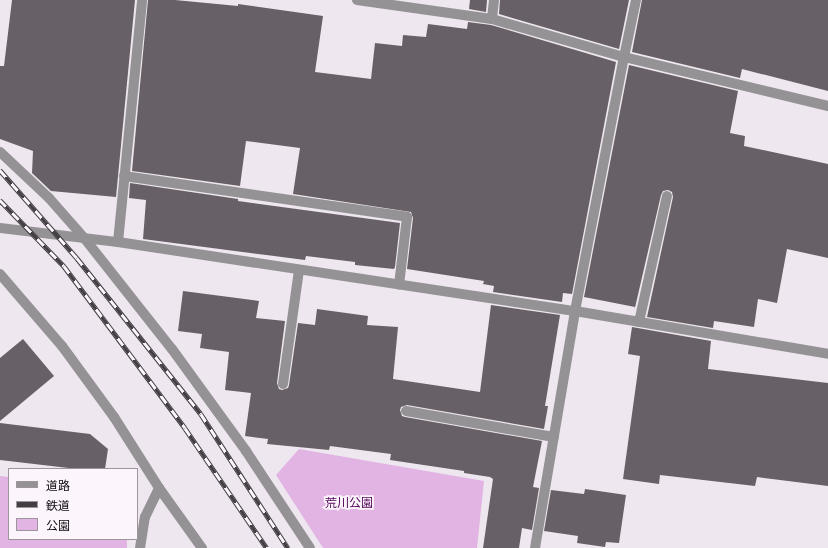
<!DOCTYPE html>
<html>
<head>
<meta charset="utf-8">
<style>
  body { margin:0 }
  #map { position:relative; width:828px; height:548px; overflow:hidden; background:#eee7ef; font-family:Mulish,"Noto Sans JP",sans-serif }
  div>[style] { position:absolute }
  .green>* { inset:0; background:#e1b4e3 }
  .building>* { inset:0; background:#676167 }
  .service>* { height:10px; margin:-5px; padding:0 5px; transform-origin:5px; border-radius:5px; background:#959295 }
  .minor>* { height:10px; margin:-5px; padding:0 5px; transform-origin:5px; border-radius:5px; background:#959295 }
  .tertiary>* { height:10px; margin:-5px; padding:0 5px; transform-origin:5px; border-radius:5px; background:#959295 }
  .rail>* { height:4.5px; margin-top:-2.25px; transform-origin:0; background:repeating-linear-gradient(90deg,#fcf5fc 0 9px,#423e42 0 18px); box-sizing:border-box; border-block:1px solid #423e42 }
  span { translate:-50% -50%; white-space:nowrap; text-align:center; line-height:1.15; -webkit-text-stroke:3.5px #fcf5fc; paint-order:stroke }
  .park-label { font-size:12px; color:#4f0056 }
  .legend { position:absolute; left:8px; top:468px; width:130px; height:72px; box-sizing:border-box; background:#fcf5fc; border:1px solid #9d979d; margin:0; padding:5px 7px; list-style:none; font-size:12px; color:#0e0b0e }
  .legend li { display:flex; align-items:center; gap:8px; height:20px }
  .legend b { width:20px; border:1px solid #9d979d }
</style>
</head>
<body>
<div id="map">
  <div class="green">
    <i style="clip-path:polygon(299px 449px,484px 481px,477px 548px,323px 548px,276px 475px)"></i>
    <i style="clip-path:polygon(0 476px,9px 477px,9px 539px,127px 539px,127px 548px,0 548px)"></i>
  </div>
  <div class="building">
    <i style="clip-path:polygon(12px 0,135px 0,116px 197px,51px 191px,32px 173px,33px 151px,0 139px,0 66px,4px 66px)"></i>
    <i style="clip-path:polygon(148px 0,175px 0,238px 6px,238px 4px,323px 16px,315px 72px,371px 79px,375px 43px,402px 46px,403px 35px,426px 37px,428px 24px,467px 29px,468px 22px,491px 25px,616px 62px,572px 294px,563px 293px,562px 302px,493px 292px,494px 286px,483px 284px,484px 281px,407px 269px,413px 218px,411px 212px,293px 194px,300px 148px,246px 141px,240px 186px,132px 171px)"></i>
    <i style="clip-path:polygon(470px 0,487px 0,486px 12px,469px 9px)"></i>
    <i style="clip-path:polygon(500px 0,629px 0,619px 49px,499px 14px)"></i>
    <i style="clip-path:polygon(642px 0,828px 0,828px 91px,742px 69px,740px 78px,632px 52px)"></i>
    <i style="clip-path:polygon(629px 65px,738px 91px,730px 133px,745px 136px,744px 146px,828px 164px,828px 258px,787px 249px,777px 303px,758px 299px,754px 327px,714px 321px,713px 328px,647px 317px,673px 197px,672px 192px,668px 190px,663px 191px,661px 195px,634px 312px,635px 307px,584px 297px)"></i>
    <i style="clip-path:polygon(130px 183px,238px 199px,238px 201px,400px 223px,395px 267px,394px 269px,355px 265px,355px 262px,306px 256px,305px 260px,143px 239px,146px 200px,129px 198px)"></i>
    <i style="clip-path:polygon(183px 291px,259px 301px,256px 318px,285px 321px,277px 383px,279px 389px,282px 390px,288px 388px,289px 385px,298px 323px,315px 325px,317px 309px,368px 316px,367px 325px,398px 327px,393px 379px,480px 392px,491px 305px,560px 315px,545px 406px,548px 406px,544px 429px,407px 405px,401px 407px,400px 410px,402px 416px,405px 417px,542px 441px,533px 487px,539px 488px,532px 530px,522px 528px,519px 548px,483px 548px,493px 479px,490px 477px,464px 473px,464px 471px,390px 460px,391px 454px,330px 446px,329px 450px,267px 444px,268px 439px,245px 436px,251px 393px,225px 390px,229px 352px,200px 348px,202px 334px,178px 331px)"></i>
    <i style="clip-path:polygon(632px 327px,711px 341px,708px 369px,828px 383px,828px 486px,757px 477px,755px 486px,660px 475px,659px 484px,623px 479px,640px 356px,628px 354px)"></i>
    <i style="clip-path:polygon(23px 339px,54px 376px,0 421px,0 358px)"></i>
    <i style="clip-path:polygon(0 423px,90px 434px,108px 449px,105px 469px,77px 469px,0 460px)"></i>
    <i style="clip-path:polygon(585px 489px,626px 495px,619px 543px,606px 542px,605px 547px,577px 543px,578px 536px,544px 531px,551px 490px,584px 494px)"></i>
  </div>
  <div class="service">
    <i style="left:639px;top:322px;width:129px;rotate:-77.5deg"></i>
    <i style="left:283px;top:384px;width:115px;rotate:-82deg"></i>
    <i style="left:406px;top:411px;width:150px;rotate:10deg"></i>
  </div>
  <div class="minor">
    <i style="left:357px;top:0;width:136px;rotate:8deg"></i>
    <i style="left:492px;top:19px;width:137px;rotate:16.1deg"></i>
    <i style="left:624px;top:57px;width:210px;rotate:13.5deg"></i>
    <i style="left:492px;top:19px;width:19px;rotate:-84deg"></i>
    <i style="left:0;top:152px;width:67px;rotate:43.2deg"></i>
    <i style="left:49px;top:198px;width:55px;rotate:48.7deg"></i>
    <i style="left:85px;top:239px;width:140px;rotate:51.7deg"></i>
    <i style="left:172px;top:349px;width:126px;rotate:54deg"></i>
    <i style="left:246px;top:451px;width:116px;rotate:56.6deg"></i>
    <i style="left:124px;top:176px;width:286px;rotate:8.2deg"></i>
    <i style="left:407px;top:217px;width:68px;rotate:96.7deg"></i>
    <i style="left:0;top:228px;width:119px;rotate:6.8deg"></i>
    <i style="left:118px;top:242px;width:462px;rotate:8.6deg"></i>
    <i style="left:575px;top:311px;width:257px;rotate:9.6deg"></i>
    <i style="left:118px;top:242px;width:243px;rotate:-84.3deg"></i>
    <i style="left:140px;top:548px;width:31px;rotate:-81deg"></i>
    <i style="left:145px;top:517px;width:32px;rotate:-64deg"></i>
    <i style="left:535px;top:548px;width:240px;rotate:-80.4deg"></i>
    <i style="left:575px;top:311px;width:259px;rotate:-79.1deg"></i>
    <i style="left:624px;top:57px;width:58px;rotate:-78.1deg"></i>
  </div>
  <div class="tertiary">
    <i style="left:0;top:274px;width:95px;rotate:49.3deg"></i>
    <i style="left:62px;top:346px;width:88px;rotate:53.8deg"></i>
    <i style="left:114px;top:417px;width:84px;rotate:57.6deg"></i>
    <i style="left:159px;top:488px;width:74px;rotate:54.4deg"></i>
  </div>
  <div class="rail">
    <i style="left:0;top:170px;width:117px;rotate:48.8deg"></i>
    <i style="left:77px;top:258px;width:199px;rotate:51.5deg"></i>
    <i style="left:201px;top:414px;width:160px;rotate:57deg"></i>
    <i style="left:0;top:200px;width:92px;rotate:45.9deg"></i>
    <i style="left:64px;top:266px;width:202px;rotate:53.2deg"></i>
    <i style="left:185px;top:428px;width:145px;rotate:55.7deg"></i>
  </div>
  <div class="park-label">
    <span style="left:349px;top:503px">荒川公園</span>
  </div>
  <ul class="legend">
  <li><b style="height:5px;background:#959295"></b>道路</li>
  <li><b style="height:5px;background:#423e42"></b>鉄道</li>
  <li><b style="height:11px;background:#e1b4e3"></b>公園</li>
  </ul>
</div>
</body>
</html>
